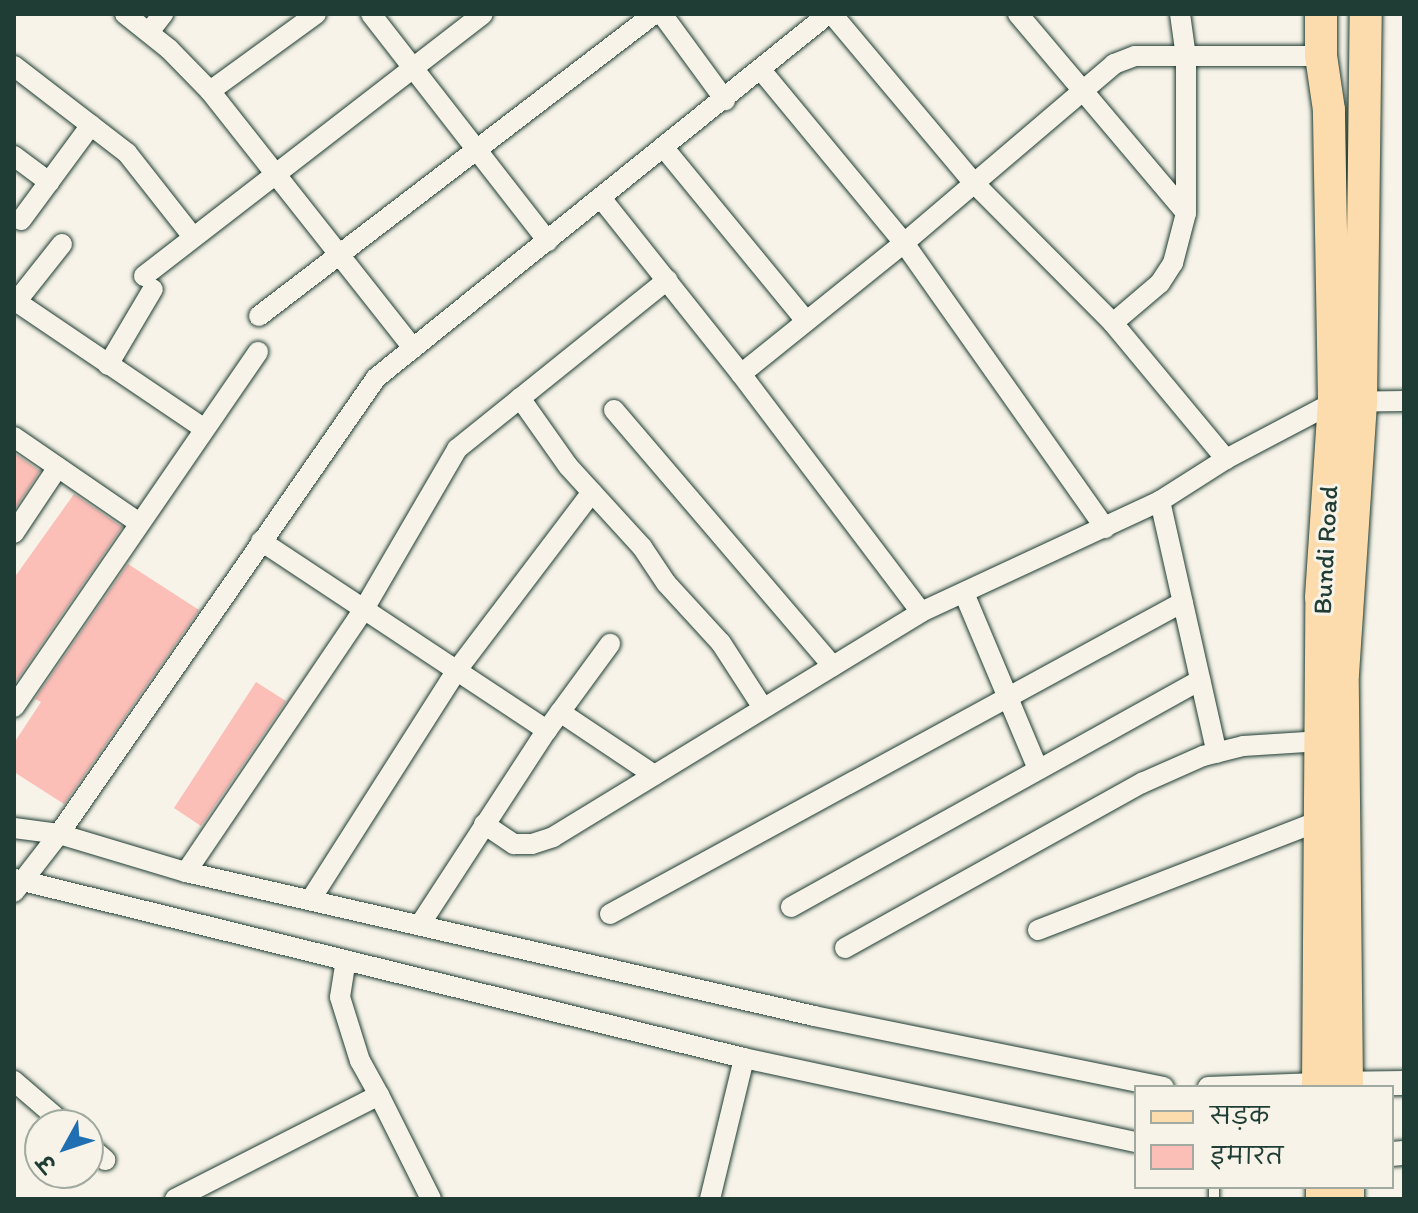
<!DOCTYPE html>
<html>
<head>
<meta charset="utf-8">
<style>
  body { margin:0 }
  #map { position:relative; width:1418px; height:1213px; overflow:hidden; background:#f7f3e8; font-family:Itim,"Playpen Sans Deva",sans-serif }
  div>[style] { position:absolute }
  .building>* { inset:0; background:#fbbfb8 }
  .roads { filter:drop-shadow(0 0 2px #1f3d34) drop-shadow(0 0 2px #1f3d34) }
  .service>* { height:10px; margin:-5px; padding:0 5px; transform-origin:5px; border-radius:5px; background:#f7f3e8 }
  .minor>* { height:20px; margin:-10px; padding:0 10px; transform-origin:10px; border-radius:10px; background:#f7f3e8 }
  .tertiary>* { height:24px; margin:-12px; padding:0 12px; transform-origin:12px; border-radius:12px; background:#f7f3e8 }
  .primary>* { height:32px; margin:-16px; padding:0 16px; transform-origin:16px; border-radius:16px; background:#fcdcac }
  span { translate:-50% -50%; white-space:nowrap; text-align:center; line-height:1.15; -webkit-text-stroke:6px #f7f3e8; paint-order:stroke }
  .street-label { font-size:26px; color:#1f3d34 }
  .frame { position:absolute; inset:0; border:16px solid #1f3d34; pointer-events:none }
  .legend { position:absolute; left:1134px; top:1085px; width:260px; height:104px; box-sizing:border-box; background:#f7f3e8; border:2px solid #a1aaa0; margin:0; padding:10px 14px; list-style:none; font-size:24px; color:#1f3d34 }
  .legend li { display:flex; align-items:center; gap:16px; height:40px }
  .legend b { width:40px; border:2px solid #a1aaa0 }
  .north { position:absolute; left:24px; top:1109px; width:80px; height:80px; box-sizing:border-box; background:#f7f3e8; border:2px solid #a1aaa0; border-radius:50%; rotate:230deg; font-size:22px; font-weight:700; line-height:32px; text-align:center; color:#1f3d34 }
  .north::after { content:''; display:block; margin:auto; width:28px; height:36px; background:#1f6fb2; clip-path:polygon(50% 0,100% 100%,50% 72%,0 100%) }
</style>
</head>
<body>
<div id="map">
  <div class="building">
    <i style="clip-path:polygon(14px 453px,40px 471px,14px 510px)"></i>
    <i style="clip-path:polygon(74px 494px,122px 527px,14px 684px,14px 578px)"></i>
    <i style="clip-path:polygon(128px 564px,199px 610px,64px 804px,14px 772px,14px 743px,41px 702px,35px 699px)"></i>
    <i style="clip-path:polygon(256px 682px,286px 701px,201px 826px,174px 808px)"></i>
  </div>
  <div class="roads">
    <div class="service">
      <i style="left:1214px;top:1187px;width:12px;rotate:90deg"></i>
    </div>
    <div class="minor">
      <i style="left:125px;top:14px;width:56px;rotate:38.5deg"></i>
      <i style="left:169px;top:49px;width:59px;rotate:45.7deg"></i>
      <i style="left:210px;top:91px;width:328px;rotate:51.7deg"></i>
      <i style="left:371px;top:14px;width:288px;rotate:52.1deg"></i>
      <i style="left:662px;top:14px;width:107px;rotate:53.8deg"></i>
      <i style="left:832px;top:14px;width:221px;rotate:50deg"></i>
      <i style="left:974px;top:183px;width:197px;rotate:45.2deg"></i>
      <i style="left:1113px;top:323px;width:177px;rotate:50.3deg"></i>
      <i style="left:1018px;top:14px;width:260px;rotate:49.8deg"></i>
      <i style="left:149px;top:32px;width:23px;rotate:-52deg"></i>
      <i style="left:14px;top:66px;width:143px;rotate:37.6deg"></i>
      <i style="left:127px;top:153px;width:107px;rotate:51.8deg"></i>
      <i style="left:761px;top:70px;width:224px;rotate:50.4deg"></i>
      <i style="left:904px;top:243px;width:349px;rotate:54.8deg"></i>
      <i style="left:210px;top:91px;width:131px;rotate:-36deg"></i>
      <i style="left:664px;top:148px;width:224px;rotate:50.6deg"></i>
      <i style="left:14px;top:156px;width:44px;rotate:36.6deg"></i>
      <i style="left:601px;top:198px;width:225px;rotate:51.5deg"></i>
      <i style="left:741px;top:374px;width:209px;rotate:-38.8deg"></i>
      <i style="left:904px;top:243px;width:276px;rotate:-40.4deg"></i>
      <i style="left:1114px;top:64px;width:22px;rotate:-21deg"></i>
      <i style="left:1135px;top:56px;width:186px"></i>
      <i style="left:21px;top:220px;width:118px;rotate:-53.6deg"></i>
      <i style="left:144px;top:276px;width:428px;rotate:-37.7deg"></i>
      <i style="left:14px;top:300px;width:228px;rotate:34.1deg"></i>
      <i style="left:16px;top:302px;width:74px;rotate:-51.6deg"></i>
      <i style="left:259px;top:316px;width:497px;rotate:-37.4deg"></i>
      <i style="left:1113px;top:323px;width:62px;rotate:-40.4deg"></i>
      <i style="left:1160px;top:283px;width:24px;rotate:-57deg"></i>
      <i style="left:1173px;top:263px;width:52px;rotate:-75.4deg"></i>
      <i style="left:1186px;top:213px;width:156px;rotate:-90deg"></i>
      <i style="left:1186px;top:57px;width:43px;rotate:-97.9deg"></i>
      <i style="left:108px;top:365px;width:88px;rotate:-59.4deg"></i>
      <i style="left:741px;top:374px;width:298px;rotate:52.9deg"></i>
      <i style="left:921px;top:612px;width:264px;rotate:-24.9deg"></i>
      <i style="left:1160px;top:501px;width:78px;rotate:-32.5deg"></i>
      <i style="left:1226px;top:459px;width:122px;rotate:-27.8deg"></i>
      <i style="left:1334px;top:402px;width:70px;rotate:-0.8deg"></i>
      <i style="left:520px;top:398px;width:83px;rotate:54.8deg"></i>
      <i style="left:568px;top:466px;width:110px;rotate:47.6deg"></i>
      <i style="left:642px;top:547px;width:43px;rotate:56.3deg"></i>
      <i style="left:666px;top:583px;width:81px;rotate:47.5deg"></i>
      <i style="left:721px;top:643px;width:77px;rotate:57.1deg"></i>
      <i style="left:614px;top:410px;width:337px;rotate:49.5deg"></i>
      <i style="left:14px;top:437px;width:152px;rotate:34.5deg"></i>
      <i style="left:1160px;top:501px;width:258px;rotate:77.3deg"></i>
      <i style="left:14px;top:533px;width:79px;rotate:-56.3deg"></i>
      <i style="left:261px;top:541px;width:343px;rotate:33.5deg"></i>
      <i style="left:964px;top:593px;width:191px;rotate:67.2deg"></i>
      <i style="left:14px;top:707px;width:431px;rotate:-55.5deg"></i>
      <i style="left:560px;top:712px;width:113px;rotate:33.8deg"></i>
      <i style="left:484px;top:824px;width:36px;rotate:34deg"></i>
      <i style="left:514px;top:844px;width:18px"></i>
      <i style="left:532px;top:844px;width:22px;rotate:-18deg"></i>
      <i style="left:553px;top:837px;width:431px;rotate:-31.4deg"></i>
      <i style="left:14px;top:828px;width:45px;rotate:7.6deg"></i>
      <i style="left:59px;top:834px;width:133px;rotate:16.7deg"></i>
      <i style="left:186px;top:872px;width:644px;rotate:12.91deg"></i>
      <i style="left:814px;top:1016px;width:357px;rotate:11.5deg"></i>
      <i style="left:186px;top:872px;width:318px;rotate:-55.9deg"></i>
      <i style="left:364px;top:609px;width:185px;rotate:-59.8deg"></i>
      <i style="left:457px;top:449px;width:270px;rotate:-38.8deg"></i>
      <i style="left:15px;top:879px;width:751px;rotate:13.8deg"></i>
      <i style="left:744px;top:1058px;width:401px;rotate:12.1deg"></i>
      <i style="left:14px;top:892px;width:73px;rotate:-52.2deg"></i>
      <i style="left:59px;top:834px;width:555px;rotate:-55.19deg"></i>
      <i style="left:376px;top:378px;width:580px;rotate:-38.84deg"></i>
      <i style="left:311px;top:899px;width:272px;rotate:-57.5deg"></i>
      <i style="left:457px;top:670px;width:223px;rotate:-52.8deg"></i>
      <i style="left:791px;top:907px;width:468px;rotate:-29deg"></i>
      <i style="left:610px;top:914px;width:652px;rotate:-28.57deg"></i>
      <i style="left:421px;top:923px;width:230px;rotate:-56.9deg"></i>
      <i style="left:547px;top:730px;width:107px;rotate:-53.8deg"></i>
      <i style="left:1038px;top:930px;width:304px;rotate:-21.2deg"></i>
      <i style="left:845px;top:948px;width:340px;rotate:-29.1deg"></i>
      <i style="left:1142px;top:783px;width:67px;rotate:-23.9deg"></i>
      <i style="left:1203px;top:756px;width:41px;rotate:-14deg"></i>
      <i style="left:1243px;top:746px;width:79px;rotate:-3.6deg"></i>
      <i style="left:14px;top:1081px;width:67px;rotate:40.8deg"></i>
      <i style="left:1208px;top:1087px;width:110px;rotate:-2.1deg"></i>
      <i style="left:379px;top:1095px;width:116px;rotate:63.4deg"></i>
      <i style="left:88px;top:1145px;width:23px;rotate:41deg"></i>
      <i style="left:175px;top:1199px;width:229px;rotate:-27deg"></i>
      <i style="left:379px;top:1095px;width:39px;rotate:-119deg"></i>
      <i style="left:360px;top:1061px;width:67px;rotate:-107.4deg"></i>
      <i style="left:340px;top:997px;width:37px;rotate:-81deg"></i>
      <i style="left:710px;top:1199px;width:145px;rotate:-76.4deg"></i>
    </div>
    <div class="tertiary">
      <i style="left:1330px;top:1084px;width:74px;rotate:-0.8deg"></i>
      <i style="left:1392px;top:1154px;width:12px;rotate:-5deg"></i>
    </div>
    <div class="primary">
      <i style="left:1318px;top:1087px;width:490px;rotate:-89.6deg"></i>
      <i style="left:1321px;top:597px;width:195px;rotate:-86.2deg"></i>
      <i style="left:1334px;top:402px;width:292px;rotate:-91deg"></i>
      <i style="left:1329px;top:110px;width:55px;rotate:-98.4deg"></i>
      <i style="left:1321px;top:56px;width:42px;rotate:-90deg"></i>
      <i style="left:1347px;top:1087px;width:413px;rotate:-90.6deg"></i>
      <i style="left:1343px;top:674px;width:274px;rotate:-86.2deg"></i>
      <i style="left:1361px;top:401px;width:387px;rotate:-89.3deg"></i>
      <i style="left:1322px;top:1187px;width:12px;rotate:90deg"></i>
      <i style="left:1348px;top:1187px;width:12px;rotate:90deg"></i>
    </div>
  </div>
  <div class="street-label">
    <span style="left:1326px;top:550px;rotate:-87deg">Bundi Road</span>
  </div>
  <div class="frame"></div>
  <ul class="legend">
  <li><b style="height:10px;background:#fcdcac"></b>सड़क</li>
  <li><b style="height:22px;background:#fbbfb8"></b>इमारत</li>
  </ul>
  <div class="north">उ</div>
</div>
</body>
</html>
